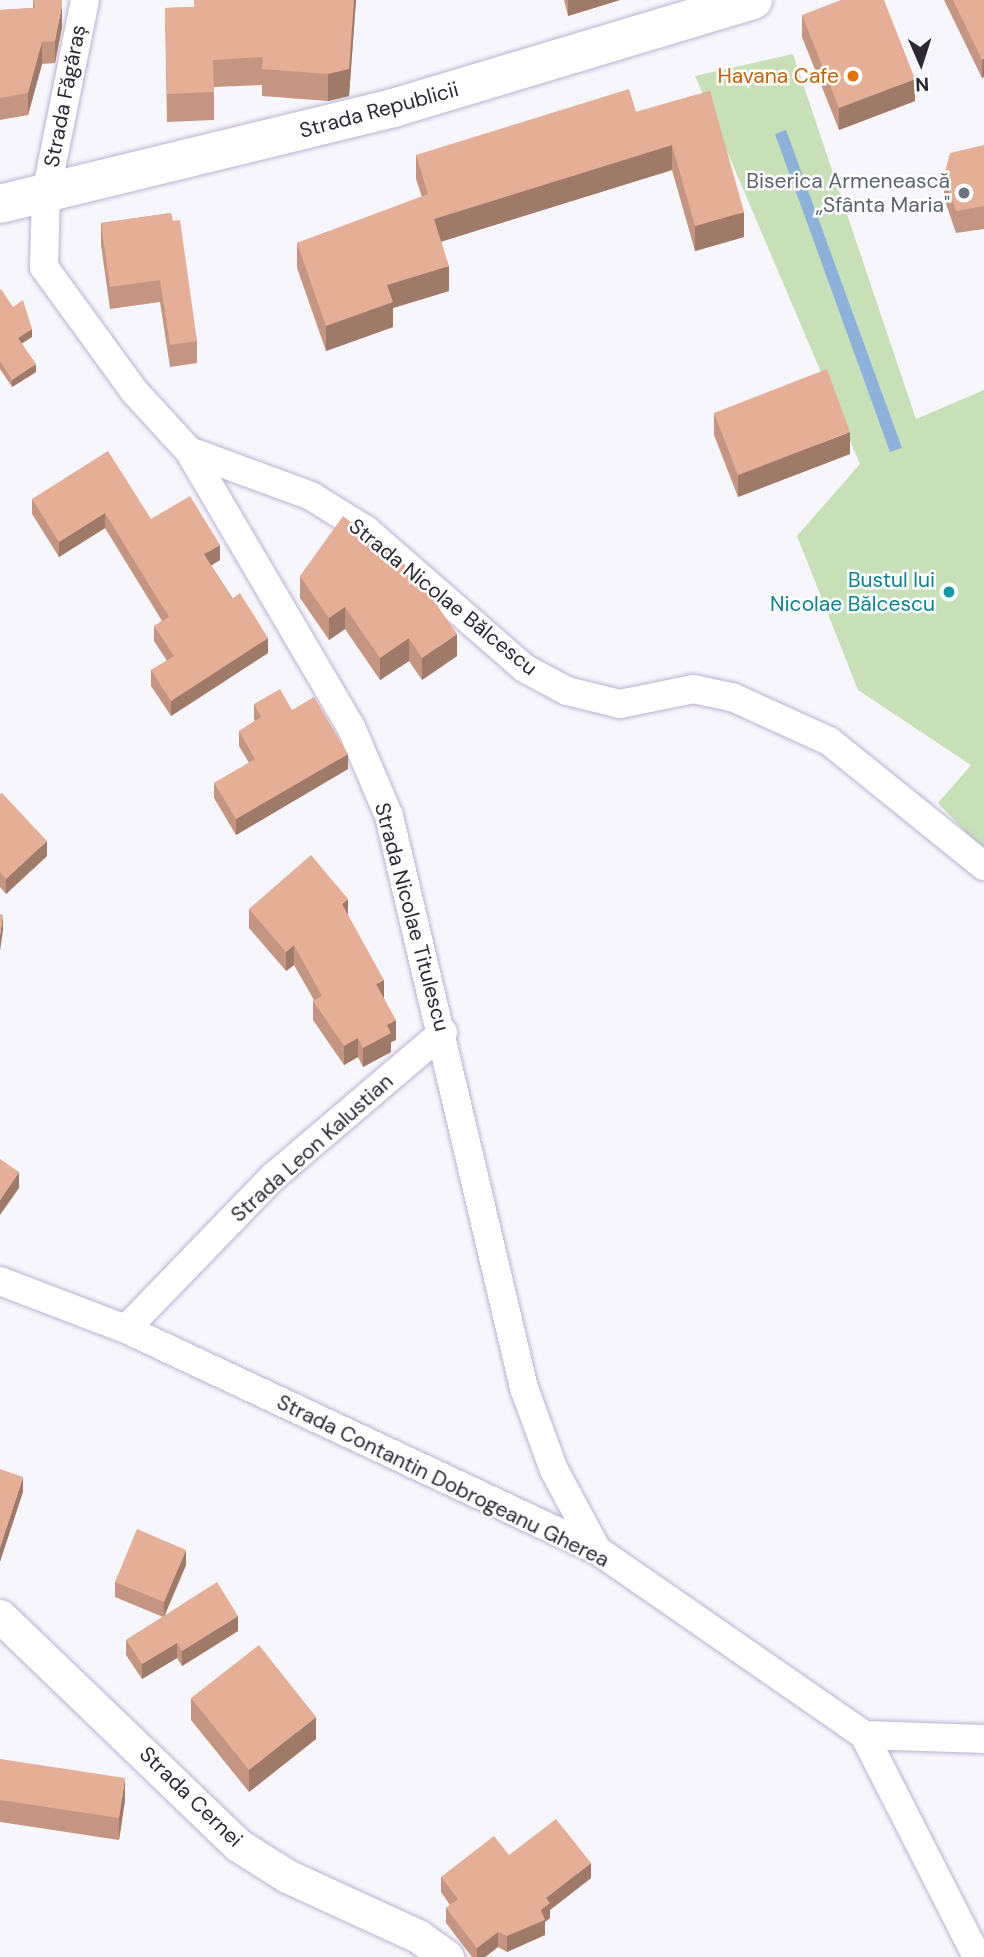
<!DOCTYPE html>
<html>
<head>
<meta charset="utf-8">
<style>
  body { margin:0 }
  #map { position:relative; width:984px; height:1957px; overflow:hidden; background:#f8f6fd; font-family:"DM Sans",sans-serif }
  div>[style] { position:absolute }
  .green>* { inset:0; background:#c7e0b8 }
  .water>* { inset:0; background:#8cb1da }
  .roads { filter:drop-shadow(0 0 2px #bab2d1) drop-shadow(0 0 2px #bab2d1) }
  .minor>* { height:28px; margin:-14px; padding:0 14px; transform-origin:14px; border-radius:14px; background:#fff }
  .tertiary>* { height:33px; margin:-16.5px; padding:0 16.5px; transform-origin:16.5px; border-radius:16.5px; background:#fff }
  .secondary>* { height:38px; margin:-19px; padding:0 19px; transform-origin:19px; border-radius:19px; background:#fff }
  .wall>* { inset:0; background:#c49681 }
  .shaded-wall>* { inset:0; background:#a07a69 }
  .building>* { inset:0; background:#e4af96 }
  .dots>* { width:19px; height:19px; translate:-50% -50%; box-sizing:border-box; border:4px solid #fff; border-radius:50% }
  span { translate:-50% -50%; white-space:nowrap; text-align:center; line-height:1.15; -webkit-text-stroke:5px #fff; paint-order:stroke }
  .food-label { font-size:21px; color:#c56008 }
  .right { translate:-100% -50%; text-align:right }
  .street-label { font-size:21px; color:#2c2935 }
  .worship-label { font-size:21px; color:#5b616d }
  .culture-label { font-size:21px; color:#0d838f }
  .north { position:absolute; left:886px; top:28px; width:70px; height:70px; -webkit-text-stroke:5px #fff; paint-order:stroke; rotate:177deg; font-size:19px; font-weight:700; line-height:28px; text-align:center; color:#2c2935 }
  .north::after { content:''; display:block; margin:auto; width:24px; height:32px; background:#2c2935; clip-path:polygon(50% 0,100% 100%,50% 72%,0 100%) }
</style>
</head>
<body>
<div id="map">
  <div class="green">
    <i style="clip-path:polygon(793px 54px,916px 419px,984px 390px,984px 851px,938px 803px,971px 765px,858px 690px,797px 536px,860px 464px,695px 76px)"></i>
  </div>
  <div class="water">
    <i style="clip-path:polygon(786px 130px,902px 448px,890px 452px,775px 134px)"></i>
  </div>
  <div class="roads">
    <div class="minor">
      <i style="left:85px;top:0;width:197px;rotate:101.4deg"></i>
      <i style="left:46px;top:193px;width:74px;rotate:91.5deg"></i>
      <i style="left:44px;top:267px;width:153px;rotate:54deg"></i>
      <i style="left:134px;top:391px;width:81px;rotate:47.5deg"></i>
      <i style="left:189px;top:451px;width:320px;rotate:59.6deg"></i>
      <i style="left:351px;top:727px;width:97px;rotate:66.9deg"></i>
      <i style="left:389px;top:816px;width:588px;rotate:76.72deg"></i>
      <i style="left:524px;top:1388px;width:87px;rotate:69.9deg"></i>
      <i style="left:554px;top:1470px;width:91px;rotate:61.7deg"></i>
      <i style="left:189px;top:451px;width:130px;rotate:20.2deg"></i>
      <i style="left:311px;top:496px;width:65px;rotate:31.7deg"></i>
      <i style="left:366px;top:530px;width:210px;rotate:41.1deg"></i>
      <i style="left:524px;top:668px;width:49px;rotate:28.1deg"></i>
      <i style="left:567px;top:691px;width:55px;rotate:13.8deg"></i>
      <i style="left:620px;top:704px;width:75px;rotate:-11.6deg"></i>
      <i style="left:693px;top:689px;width:40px;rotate:12deg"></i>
      <i style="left:732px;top:697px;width:107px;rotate:24.4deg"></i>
      <i style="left:829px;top:741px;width:199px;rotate:38.9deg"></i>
      <i style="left:0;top:1281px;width:135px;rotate:20.9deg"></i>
      <i style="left:126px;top:1329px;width:520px;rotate:25.14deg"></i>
      <i style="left:597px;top:1550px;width:325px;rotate:34.7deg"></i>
      <i style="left:864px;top:1735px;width:120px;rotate:1.9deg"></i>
      <i style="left:126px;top:1329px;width:213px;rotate:-46deg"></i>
      <i style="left:274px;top:1176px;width:222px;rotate:-40.4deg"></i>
      <i style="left:864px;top:1735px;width:249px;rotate:63deg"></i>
    </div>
    <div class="tertiary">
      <i style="left:0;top:1616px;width:330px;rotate:43.9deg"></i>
      <i style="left:238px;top:1845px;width:58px;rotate:32.3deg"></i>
      <i style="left:287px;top:1876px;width:144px;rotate:24.6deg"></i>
      <i style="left:418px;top:1936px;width:36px;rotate:36deg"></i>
    </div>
    <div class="secondary">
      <i style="left:0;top:204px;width:405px;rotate:-13.7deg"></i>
      <i style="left:393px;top:108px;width:376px;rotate:-16.7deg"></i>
    </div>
  </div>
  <div class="wall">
    <i style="clip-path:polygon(33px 0,62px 27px,55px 63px,42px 64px,28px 115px,0 120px,0 10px,33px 8px)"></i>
    <i style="clip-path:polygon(194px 0,356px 0,349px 96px,328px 101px,262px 96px,262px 85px,214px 87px,214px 120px,167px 122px,165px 8px,194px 7px)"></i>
    <i style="clip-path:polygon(564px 0,620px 0,568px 16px)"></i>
    <i style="clip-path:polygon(944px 0,984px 0,982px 78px)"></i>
    <i style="clip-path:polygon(802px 15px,915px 101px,839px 130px,802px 37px)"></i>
    <i style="clip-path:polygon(710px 91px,744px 237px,695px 251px,672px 170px,441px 241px,449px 291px,393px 308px,393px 327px,326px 351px,297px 268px,297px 243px,422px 197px,416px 179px,416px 155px,636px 112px)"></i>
    <i style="clip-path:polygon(984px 145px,984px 229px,956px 233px,944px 198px,944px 176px)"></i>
    <i style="clip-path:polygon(171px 213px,197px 341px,197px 363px,170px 367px,160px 302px,110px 309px,101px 245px,101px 223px)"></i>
    <i style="clip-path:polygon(0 290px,32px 337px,21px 343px,36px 372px,12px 387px,0 369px)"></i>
    <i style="clip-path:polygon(714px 413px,850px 454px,738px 497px,714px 435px)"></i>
    <i style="clip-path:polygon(32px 499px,151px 519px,220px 560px,211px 565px,268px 653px,171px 716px,151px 686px,151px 670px,167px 661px,154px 641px,154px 626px,162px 621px,105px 528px,59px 557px,32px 514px)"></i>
    <i style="clip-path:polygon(300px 576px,457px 656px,422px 680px,409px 661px,380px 680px,345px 629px,329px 640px,300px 598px)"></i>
    <i style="clip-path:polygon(254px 704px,292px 710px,348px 769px,236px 835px,214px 798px,214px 783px,249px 763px,239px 746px,239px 731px,255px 721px,254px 719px)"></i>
    <i style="clip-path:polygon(0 794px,47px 856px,6px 894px,0 887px)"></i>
    <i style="clip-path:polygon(249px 909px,348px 916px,384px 998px,396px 1040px,391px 1042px,391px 1052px,363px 1067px,358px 1057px,344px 1065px,313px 1020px,313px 1001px,314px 1000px,294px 965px,286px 971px,249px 928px)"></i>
    <i style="clip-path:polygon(186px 1565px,164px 1616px,238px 1631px,182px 1666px,177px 1658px,142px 1679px,126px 1655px,126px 1640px,163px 1617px,115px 1597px,115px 1582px)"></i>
    <i style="clip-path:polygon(191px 1698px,316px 1739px,249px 1792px,191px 1720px)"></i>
    <i style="clip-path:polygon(0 1759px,125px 1800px,119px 1840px,0 1822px)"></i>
    <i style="clip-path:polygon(509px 1855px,591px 1878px,550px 1910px,550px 1918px,545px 1922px,545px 1935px,507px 1952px,498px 1947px,485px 1957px,472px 1957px,446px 1923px,446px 1908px,450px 1905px,441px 1892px,441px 1877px)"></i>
  </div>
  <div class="shaded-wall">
    <i style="clip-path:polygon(354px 0,356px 0,349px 96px,328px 101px,328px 74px)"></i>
    <i style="clip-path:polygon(568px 0,620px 0,568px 16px)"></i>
    <i style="clip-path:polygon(62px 5px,62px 27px,55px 63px,55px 41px)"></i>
    <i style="clip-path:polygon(42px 42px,42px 64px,28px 115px,28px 93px)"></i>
    <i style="clip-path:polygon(984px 58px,984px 77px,982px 78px,982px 60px)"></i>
    <i style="clip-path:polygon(915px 79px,915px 101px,839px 130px,839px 108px)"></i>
    <i style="clip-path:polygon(672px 145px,672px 170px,434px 244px,434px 219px)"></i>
    <i style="clip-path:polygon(744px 212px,744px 237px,695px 251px,695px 226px)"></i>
    <i style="clip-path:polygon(449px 266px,449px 291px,393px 308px,393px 327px,326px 351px,326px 326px,387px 285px)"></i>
    <i style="clip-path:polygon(32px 329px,32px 337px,18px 346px,18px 338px)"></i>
    <i style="clip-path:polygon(36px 364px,36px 372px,12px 387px,12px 380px)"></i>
    <i style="clip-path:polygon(850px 432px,850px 454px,738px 497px,738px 475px)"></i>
    <i style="clip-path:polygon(105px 513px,105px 528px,59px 557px,59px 542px)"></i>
    <i style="clip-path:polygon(220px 545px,220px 560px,204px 570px,204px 554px)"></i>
    <i style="clip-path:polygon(345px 607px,345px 629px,329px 640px,329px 618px)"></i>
    <i style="clip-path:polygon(457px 634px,457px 656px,422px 680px,422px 658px)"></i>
    <i style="clip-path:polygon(268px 638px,268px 653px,171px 716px,171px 701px)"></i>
    <i style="clip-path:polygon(409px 638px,409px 661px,380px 680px,380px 658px)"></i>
    <i style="clip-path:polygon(348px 754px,348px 769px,236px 835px,236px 819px)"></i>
    <i style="clip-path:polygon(47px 841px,47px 856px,6px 894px,6px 879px)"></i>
    <i style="clip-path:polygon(348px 899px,348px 918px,342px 904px)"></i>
    <i style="clip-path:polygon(3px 915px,3px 930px,0 951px,0 935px)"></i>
    <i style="clip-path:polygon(294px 945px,294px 965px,286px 971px,286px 952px)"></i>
    <i style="clip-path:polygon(384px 980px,384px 999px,376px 984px)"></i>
    <i style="clip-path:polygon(396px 1020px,396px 1040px,391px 1042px,391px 1052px,363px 1067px,363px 1048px,387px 1025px)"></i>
    <i style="clip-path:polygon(358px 1038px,358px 1057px,344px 1065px,344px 1046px)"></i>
    <i style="clip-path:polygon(19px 1172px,19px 1188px,0 1215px,0 1200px)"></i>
    <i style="clip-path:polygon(23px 1477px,23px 1492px,0 1562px,0 1547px)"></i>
    <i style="clip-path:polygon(186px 1550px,186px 1565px,164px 1617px,164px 1602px)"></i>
    <i style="clip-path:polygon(238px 1616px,238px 1631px,182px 1666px,182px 1651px)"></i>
    <i style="clip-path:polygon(177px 1643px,177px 1658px,142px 1679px,142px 1664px)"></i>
    <i style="clip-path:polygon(316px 1717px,316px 1739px,249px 1792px,249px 1770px)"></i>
    <i style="clip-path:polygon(125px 1778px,125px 1800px,119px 1840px,119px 1818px)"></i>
    <i style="clip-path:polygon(591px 1863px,591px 1878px,550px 1910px,550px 1918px,545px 1922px,545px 1935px,507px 1952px,507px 1936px,541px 1910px,546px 1898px)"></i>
    <i style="clip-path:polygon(498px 1932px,498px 1947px,485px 1957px,477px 1957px,477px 1948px)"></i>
  </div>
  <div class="building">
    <i style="clip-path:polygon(34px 0,62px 0,62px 5px,55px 41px,42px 42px,28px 93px,0 98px,0 10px,35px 8px)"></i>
    <i style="clip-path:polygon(194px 0,354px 0,349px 69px,328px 74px,262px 69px,263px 57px,213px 60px,214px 92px,167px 94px,165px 8px,194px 7px)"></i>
    <i style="clip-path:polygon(841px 0,884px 0,915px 79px,839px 108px,802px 15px)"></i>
    <i style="clip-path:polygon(953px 0,984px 0,984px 58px,982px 60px)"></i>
    <i style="clip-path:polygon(629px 89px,636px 112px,710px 91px,744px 212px,695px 226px,672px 145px,434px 219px,449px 266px,387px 285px,393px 302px,326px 326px,297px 243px,428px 194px,416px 155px)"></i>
    <i style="clip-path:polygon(984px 145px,984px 206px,956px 211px,944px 176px,950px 153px)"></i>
    <i style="clip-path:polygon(171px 213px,172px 221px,180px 220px,197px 341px,170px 345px,160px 280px,110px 287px,101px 223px)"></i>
    <i style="clip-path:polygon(1px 289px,13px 307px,23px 300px,32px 329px,18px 338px,36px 364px,12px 380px,0 361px,0 290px)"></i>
    <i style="clip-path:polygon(827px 369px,850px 432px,738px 475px,714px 413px)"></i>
    <i style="clip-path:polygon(108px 451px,151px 519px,190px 496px,220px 545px,204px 554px,232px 599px,240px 593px,268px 638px,171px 701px,151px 670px,174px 656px,154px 626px,169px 617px,105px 513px,59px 542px,32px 499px)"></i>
    <i style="clip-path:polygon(343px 516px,415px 573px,457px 634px,422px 658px,409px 638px,380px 658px,345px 607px,329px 618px,300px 576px)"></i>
    <i style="clip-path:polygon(280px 689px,292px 710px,314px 697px,348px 754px,236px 819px,214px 783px,255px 759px,239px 731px,261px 717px,254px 704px)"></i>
    <i style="clip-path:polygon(2px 793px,47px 841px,6px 879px,0 872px,0 794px)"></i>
    <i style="clip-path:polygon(311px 855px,348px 899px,342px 904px,384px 980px,376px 984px,396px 1020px,387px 1025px,391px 1033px,363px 1048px,358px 1038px,344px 1046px,313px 1001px,322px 996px,294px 945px,286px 952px,249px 909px)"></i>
    <i style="clip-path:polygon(0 914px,3px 915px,0 935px)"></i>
    <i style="clip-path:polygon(0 1159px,19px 1172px,0 1200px)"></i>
    <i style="clip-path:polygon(0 1469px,23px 1477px,0 1547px)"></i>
    <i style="clip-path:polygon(137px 1529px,186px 1550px,164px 1602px,115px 1582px)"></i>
    <i style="clip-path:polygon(217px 1582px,238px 1616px,182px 1651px,177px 1643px,142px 1664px,126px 1640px)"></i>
    <i style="clip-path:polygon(259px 1645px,316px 1717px,249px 1770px,191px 1698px)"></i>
    <i style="clip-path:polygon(0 1759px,125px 1778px,119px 1818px,0 1800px)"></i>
    <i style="clip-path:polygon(556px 1819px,591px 1863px,546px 1898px,550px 1903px,541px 1910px,545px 1920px,507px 1936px,498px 1932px,477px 1948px,446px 1908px,458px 1899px,441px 1877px,494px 1836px,509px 1855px)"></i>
  </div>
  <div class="dots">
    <i style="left:853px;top:76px;background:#e8710a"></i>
    <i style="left:964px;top:193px;background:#6b7280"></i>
    <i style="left:949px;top:592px;background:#0f9aa8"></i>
  </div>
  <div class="food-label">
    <span class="right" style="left:839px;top:76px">Havana Cafe</span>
  </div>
  <div class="street-label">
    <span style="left:65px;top:96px;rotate:-79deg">Strada Făgăraș</span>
    <span style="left:379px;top:110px;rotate:-15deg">Strada Republicii</span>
    <span style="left:443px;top:597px;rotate:39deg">Strada Nicolae Bălcescu</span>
    <span style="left:412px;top:917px;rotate:75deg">Strada Nicolae Titulescu</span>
    <span style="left:312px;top:1148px;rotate:-42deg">Strada Leon Kalustian</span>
    <span style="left:443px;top:1481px;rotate:26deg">Strada Contantin Dobrogeanu Gherea</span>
    <span style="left:191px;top:1797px;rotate:44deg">Strada Cernei</span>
  </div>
  <div class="worship-label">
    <span class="right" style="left:950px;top:193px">Biserica Armenească<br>„Sfânta Maria"</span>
  </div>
  <div class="culture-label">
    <span class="right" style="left:935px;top:592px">Bustul lui<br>Nicolae Bălcescu</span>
  </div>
  <div class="north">N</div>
</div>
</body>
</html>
